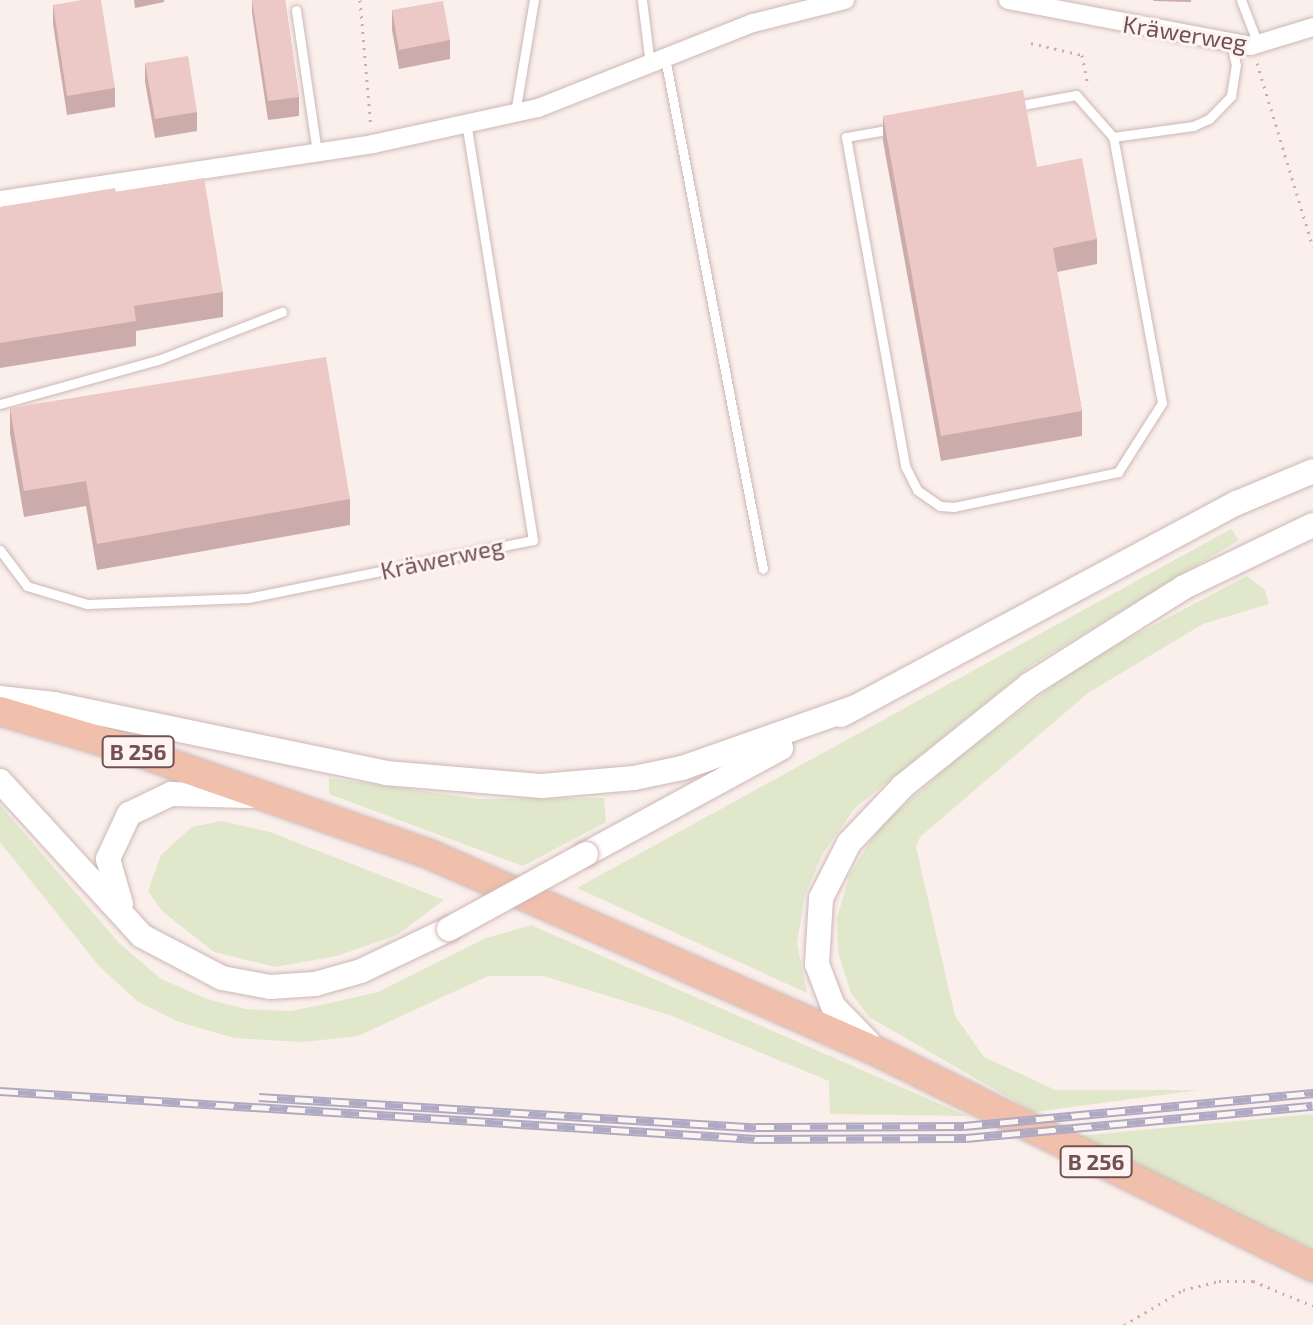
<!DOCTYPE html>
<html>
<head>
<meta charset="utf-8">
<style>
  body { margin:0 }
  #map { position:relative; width:1313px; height:1325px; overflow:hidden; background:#faefeb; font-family:"Exo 2",sans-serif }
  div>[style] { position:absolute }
  .green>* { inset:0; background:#e0e7cb }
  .path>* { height:3px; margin-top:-1.5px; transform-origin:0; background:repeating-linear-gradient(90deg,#d2aba9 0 2px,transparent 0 8px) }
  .roads { filter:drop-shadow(0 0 2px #cdb7b5) drop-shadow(0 0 2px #cdb7b5) }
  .service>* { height:9px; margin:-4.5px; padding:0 4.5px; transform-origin:4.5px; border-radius:4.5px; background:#fff }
  .minor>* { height:18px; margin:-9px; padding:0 9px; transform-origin:9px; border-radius:9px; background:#fff }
  .secondary>* { height:24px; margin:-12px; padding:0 12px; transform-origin:12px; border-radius:12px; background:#fff }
  .primary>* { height:28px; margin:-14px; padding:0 14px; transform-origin:14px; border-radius:14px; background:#f0c0ac }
  .rail>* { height:9px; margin-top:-4.5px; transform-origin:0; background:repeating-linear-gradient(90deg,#fdf4f1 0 18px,#afaac4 0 36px); box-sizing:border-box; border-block:2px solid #afaac4 }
  .bridges { filter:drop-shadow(0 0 2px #d0b6b3) drop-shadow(0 0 2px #d0b6b3) }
  .secondary-bridge>* { height:24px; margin:-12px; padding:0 12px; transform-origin:12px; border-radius:12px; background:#fff }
  .wall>* { inset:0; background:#cbacaa }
  .building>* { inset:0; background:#ecc8c6 }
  span { translate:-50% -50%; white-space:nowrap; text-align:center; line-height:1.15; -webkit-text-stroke:6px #fdf4f1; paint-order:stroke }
  .shield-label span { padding:2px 6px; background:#fdf4f1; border:2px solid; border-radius:6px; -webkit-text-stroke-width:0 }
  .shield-label { font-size:22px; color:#735151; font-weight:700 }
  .street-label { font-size:24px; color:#735151 }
</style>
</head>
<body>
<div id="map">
  <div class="green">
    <i style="clip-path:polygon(1231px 529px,1239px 540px,1032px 665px,855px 808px,823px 853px,805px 895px,797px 943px,807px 993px,577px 888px)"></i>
    <i style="clip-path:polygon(1247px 576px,1265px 590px,1269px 604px,1203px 624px,1088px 693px,920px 837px,916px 847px,955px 1016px,984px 1057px,1055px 1090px,1199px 1090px,1034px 1112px,869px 1017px,851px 993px,838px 953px,837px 918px,850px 874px,880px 826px,958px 758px,1084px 662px)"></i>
    <i style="clip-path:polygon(329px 778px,479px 799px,604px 798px,606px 822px,523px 866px,329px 794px)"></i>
    <i style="clip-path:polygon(0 805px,119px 943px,161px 979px,207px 999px,245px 1009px,291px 1011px,330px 1003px,378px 992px,484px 939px,531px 925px,967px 1116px,830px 1114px,829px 1081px,672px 1016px,544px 976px,488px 976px,358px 1036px,303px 1042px,234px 1038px,179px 1022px,137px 1001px,99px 966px,0 842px)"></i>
    <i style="clip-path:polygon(221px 821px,270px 832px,444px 900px,397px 935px,337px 956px,275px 967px,214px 952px,162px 911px,148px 891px,161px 855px,192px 827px)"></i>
    <i style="clip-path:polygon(1313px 1114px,1313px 1250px,1078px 1136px)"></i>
  </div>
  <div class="path">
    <i style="left:360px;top:0;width:128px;rotate:85.1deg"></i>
    <i style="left:1031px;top:43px;width:52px;rotate:13.2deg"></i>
    <i style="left:1082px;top:55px;width:32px;rotate:79deg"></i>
    <i style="left:1257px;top:63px;width:192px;rotate:73.1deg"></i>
    <i style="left:1124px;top:1325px;width:69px;rotate:-30.7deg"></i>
    <i style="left:1183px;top:1290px;width:37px;rotate:-14deg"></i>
    <i style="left:1219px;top:1281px;width:34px"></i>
    <i style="left:1253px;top:1281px;width:65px;rotate:22.6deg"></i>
  </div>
  <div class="roads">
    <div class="service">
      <i style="left:642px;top:0;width:64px;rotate:82.9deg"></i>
      <i style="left:1241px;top:0;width:47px;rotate:68.9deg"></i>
      <i style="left:296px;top:10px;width:144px;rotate:81.6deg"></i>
      <i style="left:665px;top:58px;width:520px;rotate:79.14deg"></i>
      <i style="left:1017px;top:106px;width:60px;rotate:-10.6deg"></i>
      <i style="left:1076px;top:95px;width:56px;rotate:48.6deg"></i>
      <i style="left:1113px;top:137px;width:81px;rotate:-7.8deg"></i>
      <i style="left:1193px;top:126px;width:17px;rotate:-24deg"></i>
      <i style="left:1209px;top:119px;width:32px;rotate:-46deg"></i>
      <i style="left:1231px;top:96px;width:31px;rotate:-81deg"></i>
      <i style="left:1236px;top:65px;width:23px;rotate:-103deg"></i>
      <i style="left:515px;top:113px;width:115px;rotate:-80.5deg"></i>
      <i style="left:892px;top:129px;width:47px;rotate:170.1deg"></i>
      <i style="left:846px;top:137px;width:334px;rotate:79.8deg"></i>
      <i style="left:905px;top:466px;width:27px;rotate:63deg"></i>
      <i style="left:917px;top:490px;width:28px;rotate:35deg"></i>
      <i style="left:940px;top:506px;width:14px;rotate:4deg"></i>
      <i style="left:954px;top:507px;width:168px;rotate:-12deg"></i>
      <i style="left:1118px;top:472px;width:82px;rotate:-57.5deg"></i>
      <i style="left:1162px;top:403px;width:270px;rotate:-100.4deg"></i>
      <i style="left:0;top:404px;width:164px;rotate:-15.6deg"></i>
      <i style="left:158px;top:360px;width:133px;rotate:-21.2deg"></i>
      <i style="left:0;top:550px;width:45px;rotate:53.1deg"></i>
      <i style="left:27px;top:586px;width:63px;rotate:16.7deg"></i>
      <i style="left:87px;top:604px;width:161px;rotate:-2.1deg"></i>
      <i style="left:248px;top:598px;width:291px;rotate:-11.5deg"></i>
      <i style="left:533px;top:540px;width:422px;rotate:-99.1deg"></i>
    </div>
    <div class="minor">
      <i style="left:1008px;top:0;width:247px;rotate:10.7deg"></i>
      <i style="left:1251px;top:46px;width:65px;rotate:-17deg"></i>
      <i style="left:0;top:200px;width:377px;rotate:-8.5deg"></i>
      <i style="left:373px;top:144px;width:169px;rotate:-12.3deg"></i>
      <i style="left:538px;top:108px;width:231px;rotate:-21.6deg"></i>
      <i style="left:753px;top:23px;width:95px;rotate:-14deg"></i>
    </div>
    <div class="secondary">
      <i style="left:0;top:698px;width:54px;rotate:6.3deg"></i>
      <i style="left:54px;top:704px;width:339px;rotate:11.7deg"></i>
      <i style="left:386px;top:773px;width:157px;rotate:4.8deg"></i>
      <i style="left:542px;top:786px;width:92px;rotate:-5deg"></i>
      <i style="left:634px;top:778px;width:49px;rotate:-11.8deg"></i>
      <i style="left:682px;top:768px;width:183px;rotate:-19.4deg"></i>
      <i style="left:841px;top:715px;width:449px;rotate:-28.2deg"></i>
      <i style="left:1237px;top:503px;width:82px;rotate:-22.8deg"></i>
      <i style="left:0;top:781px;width:210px;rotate:47.5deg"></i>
      <i style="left:142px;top:936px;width:90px;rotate:27.7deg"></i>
      <i style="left:222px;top:978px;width:49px;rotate:10.6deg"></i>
      <i style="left:270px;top:987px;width:45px;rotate:-3.8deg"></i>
      <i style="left:315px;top:984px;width:48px;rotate:-15.8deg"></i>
      <i style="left:361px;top:971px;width:98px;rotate:-25.5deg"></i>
      <i style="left:586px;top:854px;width:222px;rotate:-28.5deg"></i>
      <i style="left:121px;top:904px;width:47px;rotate:-106.1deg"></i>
      <i style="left:108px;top:859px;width:50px;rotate:-65deg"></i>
      <i style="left:129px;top:814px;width:47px;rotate:-25.5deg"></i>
      <i style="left:171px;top:794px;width:79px;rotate:1.5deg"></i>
      <i style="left:868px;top:1042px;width:50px;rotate:-134.2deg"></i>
      <i style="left:833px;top:1006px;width:45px;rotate:-110.9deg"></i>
      <i style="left:817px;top:964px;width:66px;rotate:-86.5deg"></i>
      <i style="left:821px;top:898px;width:62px;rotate:-63deg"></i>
      <i style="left:849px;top:843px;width:79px;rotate:-46.5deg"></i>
      <i style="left:903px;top:786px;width:161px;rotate:-38.7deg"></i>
      <i style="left:1029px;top:685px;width:183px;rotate:-32.3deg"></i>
      <i style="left:1184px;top:587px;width:143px;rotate:-25.7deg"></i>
    </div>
    <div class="primary">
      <i style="left:0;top:711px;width:138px;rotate:16.5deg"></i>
      <i style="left:132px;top:750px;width:315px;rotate:19.3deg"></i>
      <i style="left:429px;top:854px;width:495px;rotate:23.8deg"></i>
      <i style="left:882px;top:1054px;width:481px;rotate:26.3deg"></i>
    </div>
  </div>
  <div class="rail">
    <i style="left:0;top:1091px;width:758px;rotate:3.63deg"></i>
    <i style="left:756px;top:1139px;width:210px;rotate:-0.3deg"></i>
    <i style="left:966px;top:1138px;width:348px;rotate:-5.3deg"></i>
    <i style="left:259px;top:1097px;width:498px;rotate:3.5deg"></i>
    <i style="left:756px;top:1127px;width:208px;rotate:-0.3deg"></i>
    <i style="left:964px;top:1126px;width:351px;rotate:-5.4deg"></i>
  </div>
  <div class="bridges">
    <div class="secondary-bridge">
      <i style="left:449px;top:929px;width:156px;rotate:-28.7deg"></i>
    </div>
  </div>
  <div class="wall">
    <i style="clip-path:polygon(134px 0,164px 0,164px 2px,135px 8px)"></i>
    <i style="clip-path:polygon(252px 0,285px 0,299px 97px,299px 116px,268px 120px,252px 13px)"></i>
    <i style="clip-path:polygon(1153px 0,1191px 0,1191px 2px,1154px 1px)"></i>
    <i style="clip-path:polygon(53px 5px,115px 88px,115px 107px,67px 115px,53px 24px)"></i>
    <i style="clip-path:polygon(392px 10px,450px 40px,450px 59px,399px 69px,392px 30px)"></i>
    <i style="clip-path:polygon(145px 63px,197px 112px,197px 131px,155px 138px,145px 82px)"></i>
    <i style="clip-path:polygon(883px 116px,1037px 167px,1097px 239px,1097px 264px,1057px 272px,1082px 411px,1082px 436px,941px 461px,883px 141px)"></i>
    <i style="clip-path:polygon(116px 192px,223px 292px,223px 317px,136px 331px,136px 346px,0 368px,0 207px)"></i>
    <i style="clip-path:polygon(10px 408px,350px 499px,350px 525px,97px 570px,86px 506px,24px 517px,10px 434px)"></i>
  </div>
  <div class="building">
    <i style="clip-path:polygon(82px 0,101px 0,115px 88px,67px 96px,53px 5px)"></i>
    <i style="clip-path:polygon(252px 0,285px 0,299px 97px,268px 101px)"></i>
    <i style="clip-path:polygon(443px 1px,450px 40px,399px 50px,392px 10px)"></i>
    <i style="clip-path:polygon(188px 56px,197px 112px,155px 119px,145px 63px)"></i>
    <i style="clip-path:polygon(1023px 90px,1037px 167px,1082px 158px,1097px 239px,1053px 248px,1082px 411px,941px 436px,883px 116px)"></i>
    <i style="clip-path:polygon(204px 178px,223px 292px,134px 306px,136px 321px,0 343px,0 207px,115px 188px,116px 192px)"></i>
    <i style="clip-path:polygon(326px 357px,350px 499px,97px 544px,86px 481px,24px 491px,10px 408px)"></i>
  </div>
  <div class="shield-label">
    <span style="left:138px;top:752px">B 256</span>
    <span style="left:1096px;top:1162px">B 256</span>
  </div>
  <div class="street-label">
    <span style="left:1185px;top:33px;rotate:9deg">Kräwerweg</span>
    <span style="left:442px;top:558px;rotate:-12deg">Kräwerweg</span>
  </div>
</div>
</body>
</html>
